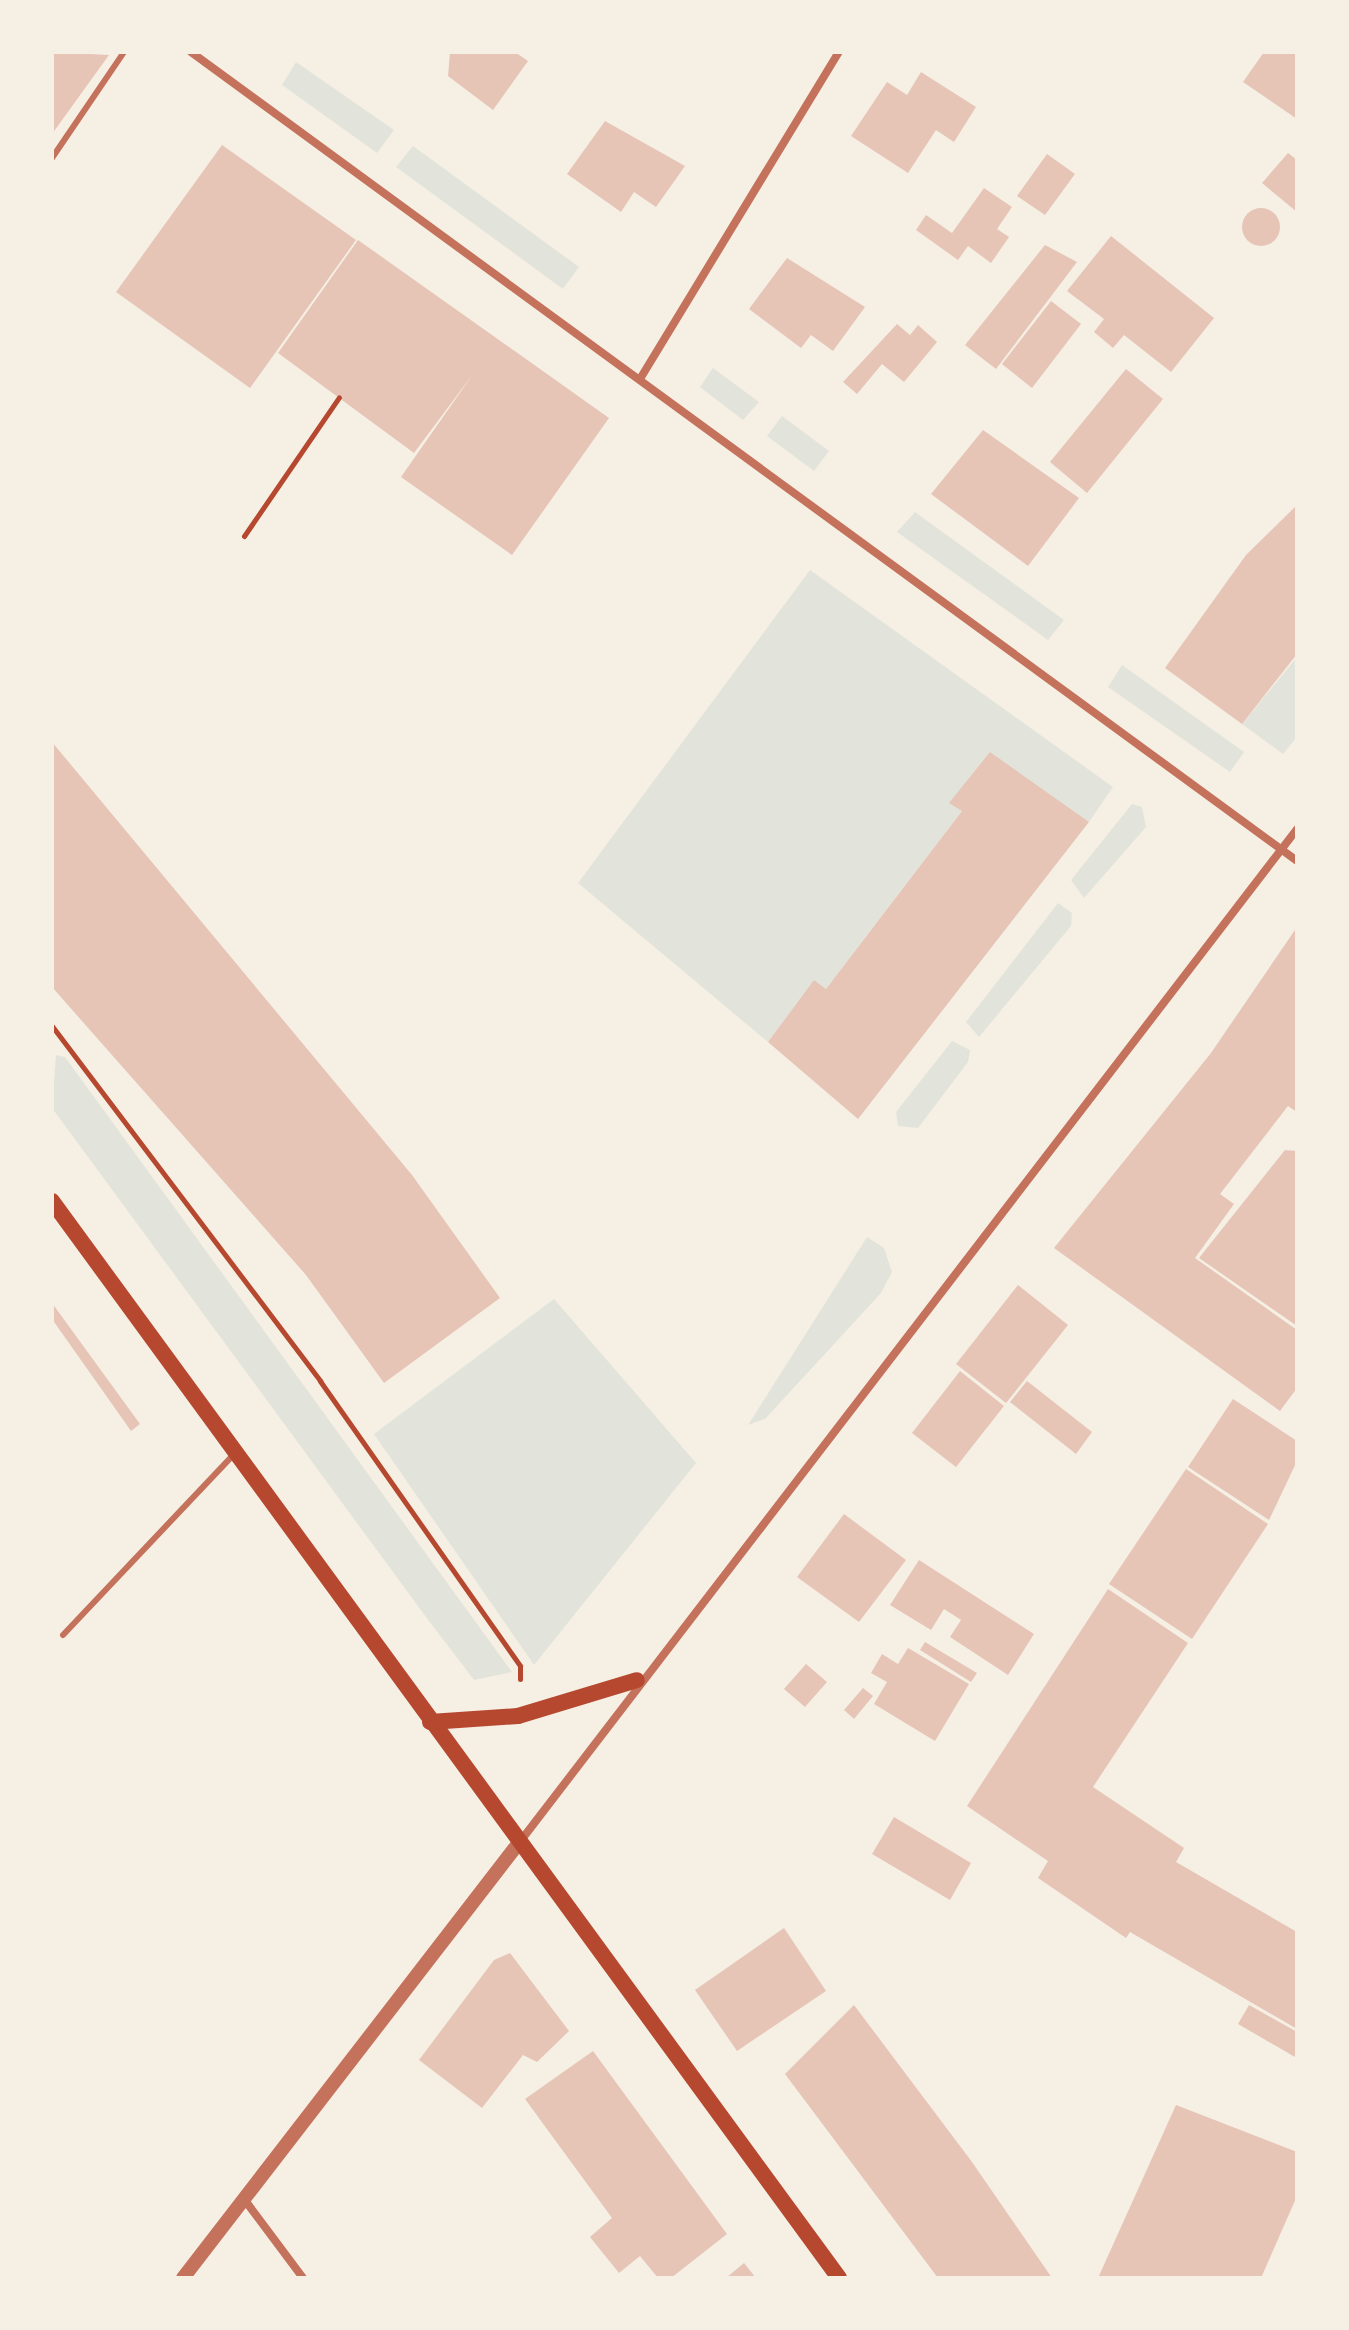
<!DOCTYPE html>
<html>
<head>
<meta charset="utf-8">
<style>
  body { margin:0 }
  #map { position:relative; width:1349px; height:2330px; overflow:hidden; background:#f6efe4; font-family:Georgia,serif }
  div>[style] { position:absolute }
  .green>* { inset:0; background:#e2e4dc }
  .building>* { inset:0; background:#e6c5b7 }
  .round { border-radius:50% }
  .path>* { height:5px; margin:-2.5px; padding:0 2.5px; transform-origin:2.5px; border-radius:2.5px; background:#b5482f }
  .service>* { height:6px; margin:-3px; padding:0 3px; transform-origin:3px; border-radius:3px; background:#c5725c }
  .minor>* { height:8px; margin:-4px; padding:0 4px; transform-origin:4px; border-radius:4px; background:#c5725c }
  .tertiary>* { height:14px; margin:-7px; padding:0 7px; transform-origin:7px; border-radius:7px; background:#c5725c }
  .secondary>* { height:16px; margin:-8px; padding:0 8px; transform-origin:8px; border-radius:8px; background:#b5482f }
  span { translate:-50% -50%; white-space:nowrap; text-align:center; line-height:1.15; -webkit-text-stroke:8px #f6efe4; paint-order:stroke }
  .frame { position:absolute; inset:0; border:54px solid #f6efe4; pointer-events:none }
</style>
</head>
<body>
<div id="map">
  <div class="green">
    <i style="clip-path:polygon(296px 62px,394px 130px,377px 153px,282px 85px)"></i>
    <i style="clip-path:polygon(413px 146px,579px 267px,563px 289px,396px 167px)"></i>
    <i style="clip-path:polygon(713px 368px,759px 402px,743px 420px,700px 387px)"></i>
    <i style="clip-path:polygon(782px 416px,829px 451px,814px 471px,767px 436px)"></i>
    <i style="clip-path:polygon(915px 512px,1064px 620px,1048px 640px,897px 532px)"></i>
    <i style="clip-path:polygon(810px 570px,1113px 787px,1089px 822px,962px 811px,826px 989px,814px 981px,768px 1042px,578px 883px)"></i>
    <i style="clip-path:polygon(1297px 657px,1297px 737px,1283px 754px,1242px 724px)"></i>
    <i style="clip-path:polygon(1122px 665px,1244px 752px,1230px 772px,1108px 687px)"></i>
    <i style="clip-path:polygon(1132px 804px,1142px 807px,1146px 827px,1084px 898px,1071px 880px)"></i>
    <i style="clip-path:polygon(1058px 903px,1072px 913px,1071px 926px,979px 1037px,966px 1022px)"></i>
    <i style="clip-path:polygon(952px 1041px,970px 1050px,968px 1062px,918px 1128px,898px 1126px,896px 1112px)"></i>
    <i style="clip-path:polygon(56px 1055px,65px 1057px,512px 1672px,474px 1680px,429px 1621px,52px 1108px)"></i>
    <i style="clip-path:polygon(867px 1237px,884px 1248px,892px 1272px,881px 1293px,765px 1419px,748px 1425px)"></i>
    <i style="clip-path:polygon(554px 1299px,696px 1463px,534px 1665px,374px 1434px)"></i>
  </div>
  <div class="building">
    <i style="clip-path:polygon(52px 52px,109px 55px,52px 134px)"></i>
    <i style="clip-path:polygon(450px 52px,515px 52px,528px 61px,493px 110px,448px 76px)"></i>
    <i style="clip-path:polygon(1264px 52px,1297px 52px,1297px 119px,1243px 82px)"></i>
    <i style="clip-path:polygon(921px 72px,976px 107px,954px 142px,936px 130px,908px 173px,851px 136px,887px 82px,907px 95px)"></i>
    <i style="clip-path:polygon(605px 121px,685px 166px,656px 207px,634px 192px,621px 212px,567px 174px)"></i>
    <i style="clip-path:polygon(222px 145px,356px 240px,250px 388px,116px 292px)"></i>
    <i style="clip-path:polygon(1288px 153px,1297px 160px,1297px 212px,1262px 183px)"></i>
    <i style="clip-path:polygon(1047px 154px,1075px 174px,1045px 215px,1017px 196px)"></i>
    <i style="clip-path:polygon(984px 188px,1012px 207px,997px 229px,1009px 237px,991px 263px,968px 246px,958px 260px,916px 230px,926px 215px,952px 233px)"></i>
    <i class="round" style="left:1242px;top:208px;width:38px;height:38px"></i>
    <i style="clip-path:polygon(1111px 236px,1214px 318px,1171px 372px,1124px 335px,1113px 348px,1094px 332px,1104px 319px,1067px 291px)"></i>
    <i style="clip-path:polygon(358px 240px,609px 418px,512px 555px,401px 477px,473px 374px,414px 453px,278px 353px)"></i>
    <i style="clip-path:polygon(1045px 245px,1077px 262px,996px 369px,965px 345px)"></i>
    <i style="clip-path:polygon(787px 258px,865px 307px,833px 351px,811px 335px,801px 348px,749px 309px)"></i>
    <i style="clip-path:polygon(1051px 301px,1081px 324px,1032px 388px,1002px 364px)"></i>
    <i style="clip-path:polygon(897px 324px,910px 335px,918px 325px,937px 342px,904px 382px,882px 364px,857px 394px,843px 382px)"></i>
    <i style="clip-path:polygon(1126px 369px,1163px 399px,1087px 493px,1050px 462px)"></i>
    <i style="clip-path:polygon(983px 430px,1079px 498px,1028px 566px,931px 494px)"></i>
    <i style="clip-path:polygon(1297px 505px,1297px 654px,1242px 724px,1165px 668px,1246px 555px)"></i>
    <i style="clip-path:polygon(52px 742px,412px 1175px,500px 1298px,384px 1383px,306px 1275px,52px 987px)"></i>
    <i style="clip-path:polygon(990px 752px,1089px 822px,858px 1119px,768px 1042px,814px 980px,826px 989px,962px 811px,949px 803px)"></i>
    <i style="clip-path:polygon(1297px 927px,1297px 1112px,1288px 1106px,1220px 1194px,1234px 1204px,1195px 1258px,1297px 1330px,1297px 1388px,1280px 1411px,1054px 1248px,1211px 1053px)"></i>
    <i style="clip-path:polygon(1285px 1150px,1297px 1151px,1297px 1326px,1199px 1258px)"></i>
    <i style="clip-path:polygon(1018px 1285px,1068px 1325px,1006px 1403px,956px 1364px)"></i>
    <i style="clip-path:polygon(52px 1303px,140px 1424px,131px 1431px,52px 1319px)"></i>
    <i style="clip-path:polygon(960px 1371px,1004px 1406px,956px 1467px,912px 1433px)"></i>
    <i style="clip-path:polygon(1027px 1381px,1092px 1432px,1076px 1454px,1010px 1402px)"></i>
    <i style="clip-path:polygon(1233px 1399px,1297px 1441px,1297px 1461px,1269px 1520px,1188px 1467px)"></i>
    <i style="clip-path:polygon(1186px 1469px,1268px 1524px,1192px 1639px,1109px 1584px)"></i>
    <i style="clip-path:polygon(844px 1514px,906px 1560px,859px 1622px,797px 1577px)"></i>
    <i style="clip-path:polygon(919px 1560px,1034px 1634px,1008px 1675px,950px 1637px,961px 1620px,944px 1609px,931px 1630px,890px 1605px)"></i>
    <i style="clip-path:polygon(1108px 1589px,1188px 1643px,1093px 1787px,1184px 1848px,1176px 1862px,1297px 1932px,1297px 2029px,1130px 1932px,1126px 1938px,1038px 1878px,1048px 1861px,967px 1806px)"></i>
    <i style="clip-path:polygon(925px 1642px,977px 1673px,971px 1682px,920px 1650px)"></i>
    <i style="clip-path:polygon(908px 1648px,969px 1684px,935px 1741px,874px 1704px,887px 1682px,871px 1673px,882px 1654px,898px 1664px)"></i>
    <i style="clip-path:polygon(806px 1664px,827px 1682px,805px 1707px,784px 1689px)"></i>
    <i style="clip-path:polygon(863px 1688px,873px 1696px,854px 1719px,844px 1710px)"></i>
    <i style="clip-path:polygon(894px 1817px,971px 1863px,950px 1900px,872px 1854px)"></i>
    <i style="clip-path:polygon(784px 1928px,826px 1991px,737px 2051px,695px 1990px)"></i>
    <i style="clip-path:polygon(510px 1953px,569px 2031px,537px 2062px,523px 2055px,482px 2108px,419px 2060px,494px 1960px)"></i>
    <i style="clip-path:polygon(854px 2005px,972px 2162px,1052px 2278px,938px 2278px,785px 2074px)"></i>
    <i style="clip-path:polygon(1249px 2005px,1297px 2032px,1295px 2057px,1238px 2024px)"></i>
    <i style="clip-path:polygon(593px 2051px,727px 2234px,671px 2278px,658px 2278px,640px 2256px,619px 2273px,590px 2237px,612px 2218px,525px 2099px)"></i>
    <i style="clip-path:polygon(1176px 2105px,1297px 2152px,1297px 2196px,1261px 2278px,1098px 2278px)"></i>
    <i style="clip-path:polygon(744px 2263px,756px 2278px,726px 2278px)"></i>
  </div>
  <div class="path">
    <i style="left:244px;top:536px;width:168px;rotate:-55.6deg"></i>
    <i style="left:52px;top:1026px;width:445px;rotate:52.9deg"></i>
    <i style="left:320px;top:1381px;width:348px;rotate:54.9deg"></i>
    <i style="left:520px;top:1666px;width:13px;rotate:90deg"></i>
  </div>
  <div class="service">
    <i style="left:52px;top:158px;width:128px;rotate:-55.8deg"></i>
    <i style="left:63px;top:1635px;width:250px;rotate:-46.6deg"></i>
  </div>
  <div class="minor">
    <i style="left:191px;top:52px;width:1370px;rotate:36.18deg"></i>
    <i style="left:640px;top:379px;width:383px;rotate:-58.7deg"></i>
    <i style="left:519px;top:1843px;width:1278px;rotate:-52.5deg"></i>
    <i style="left:244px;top:2199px;width:99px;rotate:53.2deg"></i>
  </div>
  <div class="tertiary">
    <i style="left:183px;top:2278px;width:548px;rotate:-52.34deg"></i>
  </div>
  <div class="secondary">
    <i style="left:52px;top:1201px;width:1334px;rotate:53.84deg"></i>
    <i style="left:430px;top:1722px;width:88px;rotate:-3.9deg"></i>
    <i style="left:518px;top:1716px;width:124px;rotate:-16.8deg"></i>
  </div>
  <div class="frame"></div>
</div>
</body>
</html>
